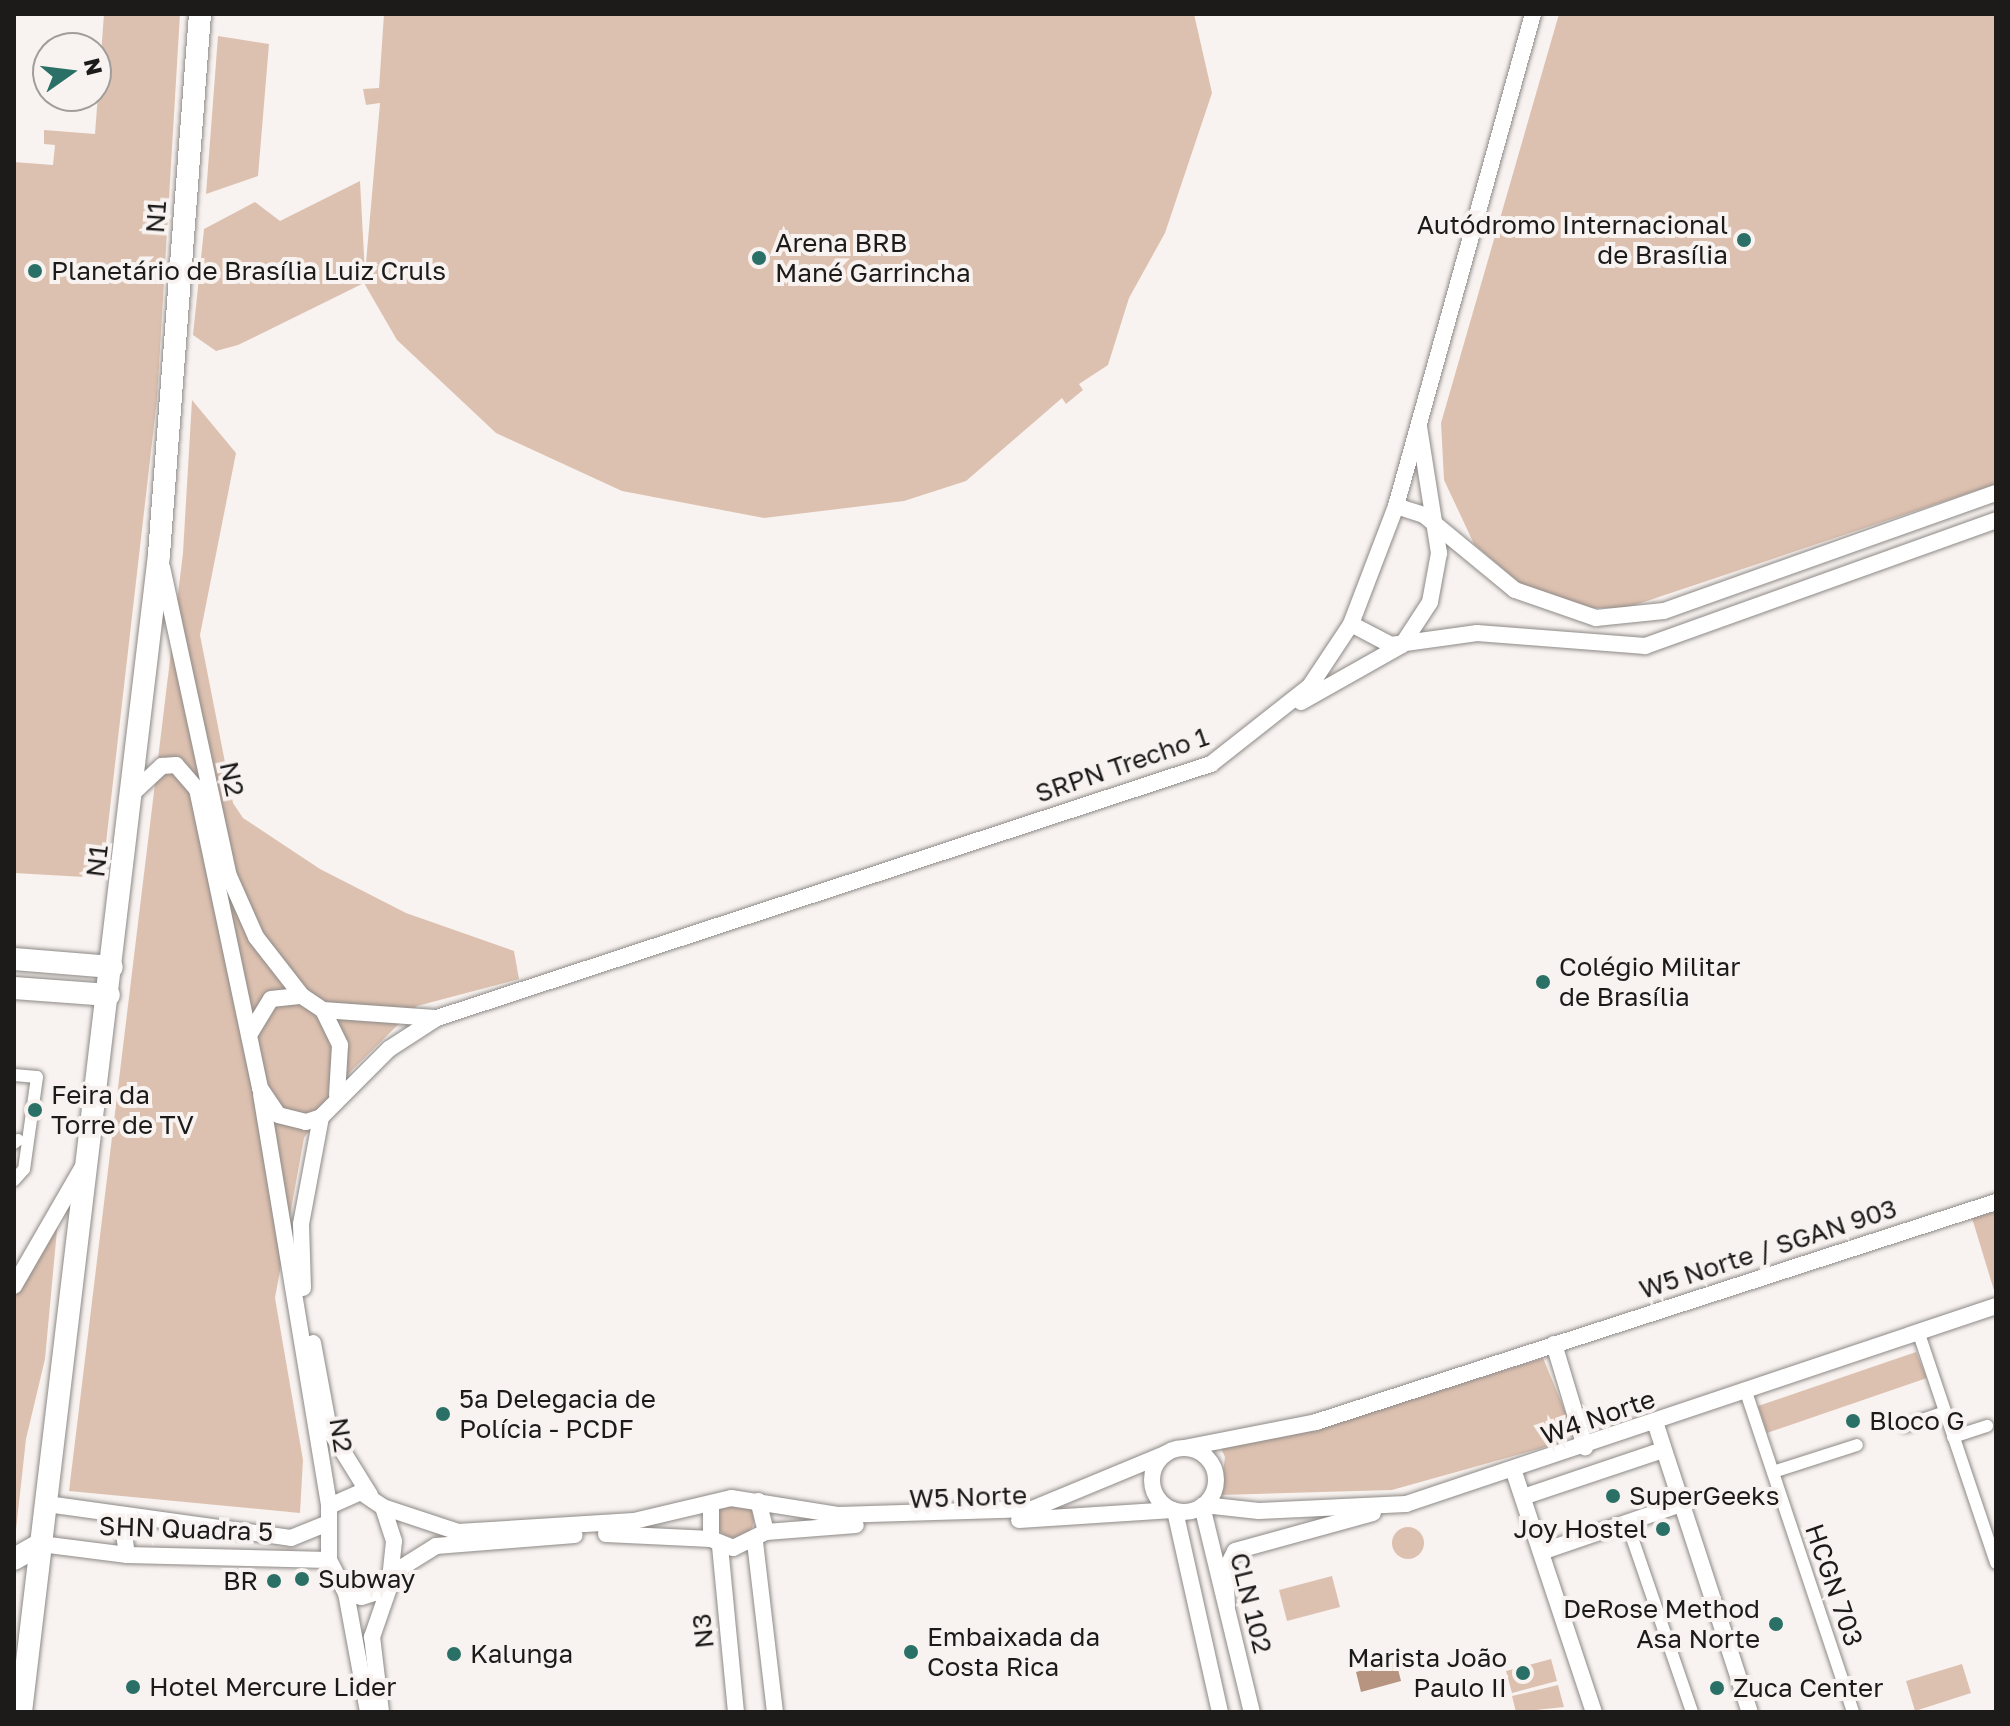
<!DOCTYPE html>
<html>
<head>
<meta charset="utf-8">
<style>
  body { margin:0 }
  #map { position:relative; width:2010px; height:1726px; overflow:hidden; background:#f8f3f0; font-family:"Golos Text",sans-serif }
  div>[style] { position:absolute }
  .green>* { inset:0; background:#ddc1b0 }
  .round { border-radius:50% }
  .water>* { inset:0; background:#b69480 }
  .roads { filter:drop-shadow(0 0 2px #8d8986) drop-shadow(0 0 2px #8d8986) }
  .street>* { height:12px; margin:-6px; padding:0 6px; transform-origin:6px; border-radius:6px; background:#fff }
  .secondary>* { height:16px; margin:-8px; padding:0 8px; transform-origin:8px; border-radius:8px; background:#fff }
  .secondary>.ring { margin:-8px; padding:0; box-sizing:content-box; background:none; border:16px solid #fff; border-radius:50% }
  .highway>* { height:22px; margin:-11px; padding:0 11px; transform-origin:11px; border-radius:11px; background:#fff }
  .dots>* { width:22px; height:22px; translate:-50% -50%; box-sizing:border-box; border:4px solid #f8f3f0; border-radius:50% }
  span { translate:-50% -50%; white-space:nowrap; text-align:center; line-height:1.15; -webkit-text-stroke:8px #f8f3f0; paint-order:stroke }
  .street-label { font-size:26px; color:#1c1b1a }
  .poi-label { font-size:26px; color:#1c1b1a }
  .right { translate:-100% -50%; text-align:right }
  .left { translate:0 -50%; text-align:left }
  .frame { position:absolute; inset:0; border:16px solid #1c1b1a; pointer-events:none }
  .north { position:absolute; left:32px; top:32px; width:80px; height:80px; box-sizing:border-box; background:#f8f3f0; border:2px solid #a09d9a; border-radius:50%; rotate:76deg; font-size:22px; font-weight:700; line-height:32px; text-align:center; color:#1c1b1a }
  .north::after { content:''; display:block; margin:auto; width:28px; height:36px; background:#2a7066; clip-path:polygon(50% 0,100% 100%,50% 72%,0 100%) }
</style>
</head>
<body>
<div id="map">
  <div class="green">
    <i style="clip-path:polygon(104px 14px,180px 14px,157px 399px,102px 878px,14px 873px,14px 162px,53px 165px,55px 145px,44px 144px,44px 130px,95px 134px)"></i>
    <i style="clip-path:polygon(384px 14px,1194px 14px,1212px 93px,1165px 233px,1129px 298px,1108px 365px,1079px 384px,1083px 390px,1066px 404px,1062px 398px,966px 481px,904px 501px,764px 518px,622px 491px,496px 433px,397px 340px,364px 283px,238px 345px,216px 351px,193px 335px,204px 229px,255px 202px,280px 221px,360px 181px,365px 274px,380px 103px,366px 105px,363px 89px,379px 88px)"></i>
    <i style="clip-path:polygon(1559px 14px,1996px 14px,1996px 484px,1626px 608px,1588px 608px,1523px 586px,1474px 544px,1444px 480px,1441px 423px)"></i>
    <i style="clip-path:polygon(218px 36px,269px 44px,258px 176px,206px 194px)"></i>
    <i style="clip-path:polygon(192px 400px,236px 453px,200px 635px,233px 803px,243px 818px,320px 869px,406px 913px,514px 951px,519px 979px,417px 1006px,343px 1079px,304px 1138px,275px 1298px,303px 1460px,300px 1513px,69px 1491px,183px 553px)"></i>
    <i style="clip-path:polygon(1996px 1211px,1996px 1297px,1972px 1218px)"></i>
    <i style="clip-path:polygon(58px 1219px,45px 1359px,26px 1439px,14px 1548px,14px 1299px)"></i>
    <i style="clip-path:polygon(1916px 1352px,1927px 1378px,1767px 1433px,1758px 1406px)"></i>
    <i style="clip-path:polygon(1543px 1358px,1572px 1428px,1563px 1442px,1392px 1490px,1220px 1495px,1225px 1457px,1218px 1442px,1319px 1428px)"></i>
    <i class="round" style="left:716px;top:1500px;width:38px;height:38px"></i>
    <i class="round" style="left:1392px;top:1527px;width:32px;height:32px"></i>
    <i style="clip-path:polygon(1332px 1576px,1340px 1607px,1287px 1621px,1279px 1590px)"></i>
    <i style="clip-path:polygon(1551px 1659px,1557px 1681px,1512px 1693px,1506px 1671px)"></i>
    <i style="clip-path:polygon(1962px 1664px,1971px 1693px,1915px 1711px,1906px 1681px)"></i>
    <i style="clip-path:polygon(1558px 1685px,1564px 1707px,1516px 1712px,1512px 1696px)"></i>
  </div>
  <div class="water">
    <i style="clip-path:polygon(1396px 1661px,1401px 1681px,1361px 1692px,1356px 1672px)"></i>
  </div>
  <div class="roads">
    <div class="street">
      <i style="left:14px;top:1075px;width:23px;rotate:5deg"></i>
      <i style="left:37px;top:1077px;width:93px;rotate:98deg"></i>
      <i style="left:24px;top:1169px;width:15px;rotate:132deg"></i>
      <i style="left:14px;top:1143px;width:5px;rotate:-37deg"></i>
      <i style="left:1918px;top:1331px;width:245px;rotate:71.4deg"></i>
      <i style="left:1745px;top:1389px;width:341px;rotate:71.5deg"></i>
      <i style="left:1905px;top:1426px;width:42px;rotate:-19.3deg"></i>
      <i style="left:1953px;top:1437px;width:36px;rotate:-18deg"></i>
      <i style="left:1773px;top:1472px;width:88px;rotate:-17.8deg"></i>
      <i style="left:1627px;top:1523px;width:200px;rotate:71deg"></i>
    </div>
    <div class="secondary">
      <i style="left:1396px;top:506px;width:29px;rotate:18deg"></i>
      <i style="left:1424px;top:515px;width:118px;rotate:39.5deg"></i>
      <i style="left:1515px;top:590px;width:86px;rotate:19.1deg"></i>
      <i style="left:1596px;top:618px;width:68px;rotate:-5.9deg"></i>
      <i style="left:1664px;top:611px;width:352px;rotate:-19.6deg"></i>
      <i style="left:162px;top:567px;width:316px;rotate:77.8deg"></i>
      <i style="left:229px;top:876px;width:67px;rotate:66.1deg"></i>
      <i style="left:256px;top:937px;width:75px;rotate:52.1deg"></i>
      <i style="left:1351px;top:624px;width:45px;rotate:27.7deg"></i>
      <i style="left:1391px;top:645px;width:87px;rotate:-7.9deg"></i>
      <i style="left:1477px;top:633px;width:169px;rotate:4.4deg"></i>
      <i style="left:1645px;top:646px;width:373px;rotate:-19.7deg"></i>
      <i style="left:1301px;top:702px;width:116px;rotate:-29.4deg"></i>
      <i style="left:1402px;top:645px;width:51px;rotate:-56.9deg"></i>
      <i style="left:1430px;top:602px;width:50px;rotate:-79.6deg"></i>
      <i style="left:1439px;top:553px;width:128px;rotate:-99deg"></i>
      <i style="left:133px;top:793px;width:40px;rotate:-43deg"></i>
      <i style="left:162px;top:766px;width:14px;rotate:-4deg"></i>
      <i style="left:176px;top:765px;width:32px;rotate:49deg"></i>
      <i style="left:197px;top:789px;width:306px;rotate:78.1deg"></i>
      <i style="left:260px;top:1088px;width:32px;rotate:56deg"></i>
      <i style="left:278px;top:1115px;width:29px;rotate:14deg"></i>
      <i style="left:306px;top:1122px;width:16px;rotate:-18deg"></i>
      <i style="left:321px;top:1117px;width:96px;rotate:-45deg"></i>
      <i style="left:389px;top:1049px;width:57px;rotate:-32.9deg"></i>
      <i style="left:437px;top:1018px;width:815px;rotate:-18.17deg"></i>
      <i style="left:1211px;top:764px;width:126px;rotate:-38.2deg"></i>
      <i style="left:1310px;top:686px;width:74px;rotate:-56.5deg"></i>
      <i style="left:1351px;top:624px;width:126px;rotate:-69.1deg"></i>
      <i style="left:1396px;top:506px;width:511px;rotate:-74.44deg"></i>
      <i style="left:323px;top:1010px;width:112px;rotate:4.1deg"></i>
      <i style="left:249px;top:1035px;width:42px;rotate:-58.6deg"></i>
      <i style="left:271px;top:999px;width:31px;rotate:-6deg"></i>
      <i style="left:302px;top:996px;width:25px;rotate:34deg"></i>
      <i style="left:323px;top:1010px;width:39px;rotate:64deg"></i>
      <i style="left:340px;top:1045px;width:50px;rotate:93.4deg"></i>
      <i style="left:261px;top:1094px;width:418px;rotate:80.6deg"></i>
      <i style="left:329px;top:1506px;width:54px;rotate:90deg"></i>
      <i style="left:329px;top:1560px;width:37px;rotate:63deg"></i>
      <i style="left:346px;top:1593px;width:16px;rotate:14deg"></i>
      <i style="left:362px;top:1597px;width:28px;rotate:-18deg"></i>
      <i style="left:389px;top:1588px;width:47px;rotate:-83.9deg"></i>
      <i style="left:394px;top:1541px;width:36px;rotate:-108deg"></i>
      <i style="left:383px;top:1507px;width:27px;rotate:-146deg"></i>
      <i style="left:361px;top:1492px;width:35px;rotate:156deg"></i>
      <i style="left:14px;top:1286px;width:142px;rotate:-60deg"></i>
      <i style="left:303px;top:1288px;width:64px;rotate:-91.8deg"></i>
      <i style="left:301px;top:1224px;width:109px;rotate:-79.4deg"></i>
      <i style="left:313px;top:1343px;width:87px;rotate:79.5deg"></i>
      <i style="left:329px;top:1429px;width:78px;rotate:58.2deg"></i>
      <i style="left:1554px;top:1344px;width:108px;rotate:73.2deg"></i>
      <i style="left:1655px;top:1422px;width:305px;rotate:71.9deg"></i>
      <i style="left:1184px;top:1448px;width:135px;rotate:-11.1deg"></i>
      <i style="left:1316px;top:1422px;width:715px;rotate:-17.93deg"></i>
      <i class="ring" style="left:1152px;top:1448px;width:48px;height:48px"></i>
      <i style="left:1514px;top:1472px;width:253px;rotate:71.6deg"></i>
      <i style="left:1523px;top:1497px;width:148px;rotate:-18.6deg"></i>
      <i style="left:47px;top:1504px;width:246px;rotate:7.9deg"></i>
      <i style="left:291px;top:1538px;width:35px;rotate:-22deg"></i>
      <i style="left:711px;top:1505px;width:34px;rotate:90deg"></i>
      <i style="left:711px;top:1539px;width:24px;rotate:22deg"></i>
      <i style="left:733px;top:1548px;width:37px;rotate:-26deg"></i>
      <i style="left:766px;top:1532px;width:32px;rotate:-104deg"></i>
      <i style="left:1204px;top:1505px;width:55px;rotate:6.2deg"></i>
      <i style="left:1259px;top:1511px;width:147px;rotate:-2.7deg"></i>
      <i style="left:1406px;top:1504px;width:622px;rotate:-18.55deg"></i>
      <i style="left:1202px;top:1506px;width:212px;rotate:76.4deg"></i>
      <i style="left:383px;top:1507px;width:79px;rotate:18.4deg"></i>
      <i style="left:458px;top:1532px;width:176px;rotate:-3.6deg"></i>
      <i style="left:634px;top:1521px;width:100px;rotate:-13.3deg"></i>
      <i style="left:731px;top:1498px;width:108px;rotate:9deg"></i>
      <i style="left:838px;top:1515px;width:194px;rotate:-1.8deg"></i>
      <i style="left:1032px;top:1509px;width:144px;rotate:-22.5deg"></i>
      <i style="left:1175px;top:1511px;width:206px;rotate:77.4deg"></i>
      <i style="left:1019px;top:1520px;width:154px;rotate:-3.7deg"></i>
      <i style="left:766px;top:1532px;width:90px;rotate:-4.4deg"></i>
      <i style="left:606px;top:1534px;width:105px;rotate:2.7deg"></i>
      <i style="left:755px;top:1542px;width:171px;rotate:83.3deg"></i>
      <i style="left:41px;top:1544px;width:87px;rotate:7.3deg"></i>
      <i style="left:127px;top:1555px;width:202px;rotate:1.4deg"></i>
      <i style="left:720px;top:1546px;width:167px;rotate:84.5deg"></i>
      <i style="left:1541px;top:1552px;width:148px;rotate:-18.9deg"></i>
      <i style="left:127px;top:1555px;width:21px;rotate:-98deg"></i>
      <i style="left:124px;top:1534px;width:18px;rotate:-49deg"></i>
      <i style="left:396px;top:1571px;width:47px;rotate:-32deg"></i>
      <i style="left:436px;top:1546px;width:139px;rotate:-4.5deg"></i>
      <i style="left:346px;top:1593px;width:121px;rotate:79.5deg"></i>
      <i style="left:1227px;top:1606px;width:35px;rotate:-93deg"></i>
      <i style="left:1225px;top:1571px;width:22px;rotate:-63deg"></i>
      <i style="left:1235px;top:1551px;width:143px;rotate:-15.4deg"></i>
      <i style="left:381px;top:1712px;width:76px;rotate:-96.8deg"></i>
      <i style="left:372px;top:1637px;width:52px;rotate:-70.9deg"></i>
    </div>
    <div class="highway">
      <i style="left:14px;top:959px;width:98px;rotate:4.7deg"></i>
      <i style="left:14px;top:988px;width:95px;rotate:4.2deg"></i>
      <i style="left:14px;top:1559px;width:31px;rotate:-29deg"></i>
      <i style="left:21px;top:1712px;width:1166px;rotate:-83.2deg"></i>
      <i style="left:159px;top:554px;width:542px;rotate:-85.66deg"></i>
    </div>
  </div>
  <div class="dots">
    <i style="left:1744px;top:240px;background:#2a7066"></i>
    <i style="left:759px;top:258px;background:#2a7066"></i>
    <i style="left:35px;top:271px;background:#2a7066"></i>
    <i style="left:1543px;top:982px;background:#2a7066"></i>
    <i style="left:35px;top:1110px;background:#2a7066"></i>
    <i style="left:443px;top:1414px;background:#2a7066"></i>
    <i style="left:1853px;top:1421px;background:#2a7066"></i>
    <i style="left:1613px;top:1496px;background:#2a7066"></i>
    <i style="left:1663px;top:1529px;background:#2a7066"></i>
    <i style="left:302px;top:1579px;background:#2a7066"></i>
    <i style="left:274px;top:1581px;background:#2a7066"></i>
    <i style="left:1776px;top:1624px;background:#2a7066"></i>
    <i style="left:911px;top:1652px;background:#2a7066"></i>
    <i style="left:454px;top:1654px;background:#2a7066"></i>
    <i style="left:1523px;top:1673px;background:#2a7066"></i>
    <i style="left:133px;top:1687px;background:#2a7066"></i>
    <i style="left:1717px;top:1688px;background:#2a7066"></i>
  </div>
  <div class="street-label">
    <span style="left:156px;top:217px;rotate:-86deg">N1</span>
    <span style="left:1122px;top:765px;rotate:-19deg">SRPN Trecho 1</span>
    <span style="left:232px;top:779px;rotate:78deg">N2</span>
    <span style="left:97px;top:861px;rotate:-83deg">N1</span>
    <span style="left:1768px;top:1249px;rotate:-18deg">W5 Norte / SGAN 903</span>
    <span style="left:1598px;top:1417px;rotate:-19deg">W4 Norte</span>
    <span style="left:341px;top:1435px;rotate:81deg">N2</span>
    <span style="left:968px;top:1497px;rotate:-2deg">W5 Norte</span>
    <span style="left:186px;top:1529px;rotate:2deg">SHN Quadra 5</span>
    <span style="left:1834px;top:1585px;rotate:71deg">HCGN 703</span>
    <span style="left:1251px;top:1603px;rotate:76deg">CLN 102</span>
    <span style="left:703px;top:1631px;rotate:-96deg">N3</span>
  </div>
  <div class="poi-label">
    <span class="right" style="left:1728px;top:240px">Autódromo Internacional<br>de Brasília</span>
    <span class="left" style="left:775px;top:258px">Arena BRB<br>Mané Garrincha</span>
    <span class="left" style="left:51px;top:271px">Planetário de Brasília Luiz Cruls</span>
    <span class="left" style="left:1559px;top:982px">Colégio Militar<br>de Brasília</span>
    <span class="left" style="left:51px;top:1110px">Feira da<br>Torre de TV</span>
    <span class="left" style="left:459px;top:1414px">5ª Delegacia de<br>Polícia - PCDF</span>
    <span class="left" style="left:1869px;top:1421px">Bloco G</span>
    <span class="left" style="left:1629px;top:1496px">SuperGeeks</span>
    <span class="right" style="left:1647px;top:1529px">Joy Hostel</span>
    <span class="left" style="left:318px;top:1579px">Subway</span>
    <span class="right" style="left:258px;top:1581px">BR</span>
    <span class="right" style="left:1760px;top:1624px">DeRose Method<br>Asa Norte</span>
    <span class="left" style="left:927px;top:1652px">Embaixada da<br>Costa Rica</span>
    <span class="left" style="left:470px;top:1654px">Kalunga</span>
    <span class="right" style="left:1507px;top:1673px">Marista João<br>Paulo II</span>
    <span class="left" style="left:149px;top:1687px">Hotel Mercure Lider</span>
    <span class="left" style="left:1733px;top:1688px">Zuca Center</span>
  </div>
  <div class="frame"></div>
  <div class="north">N</div>
</div>
</body>
</html>
